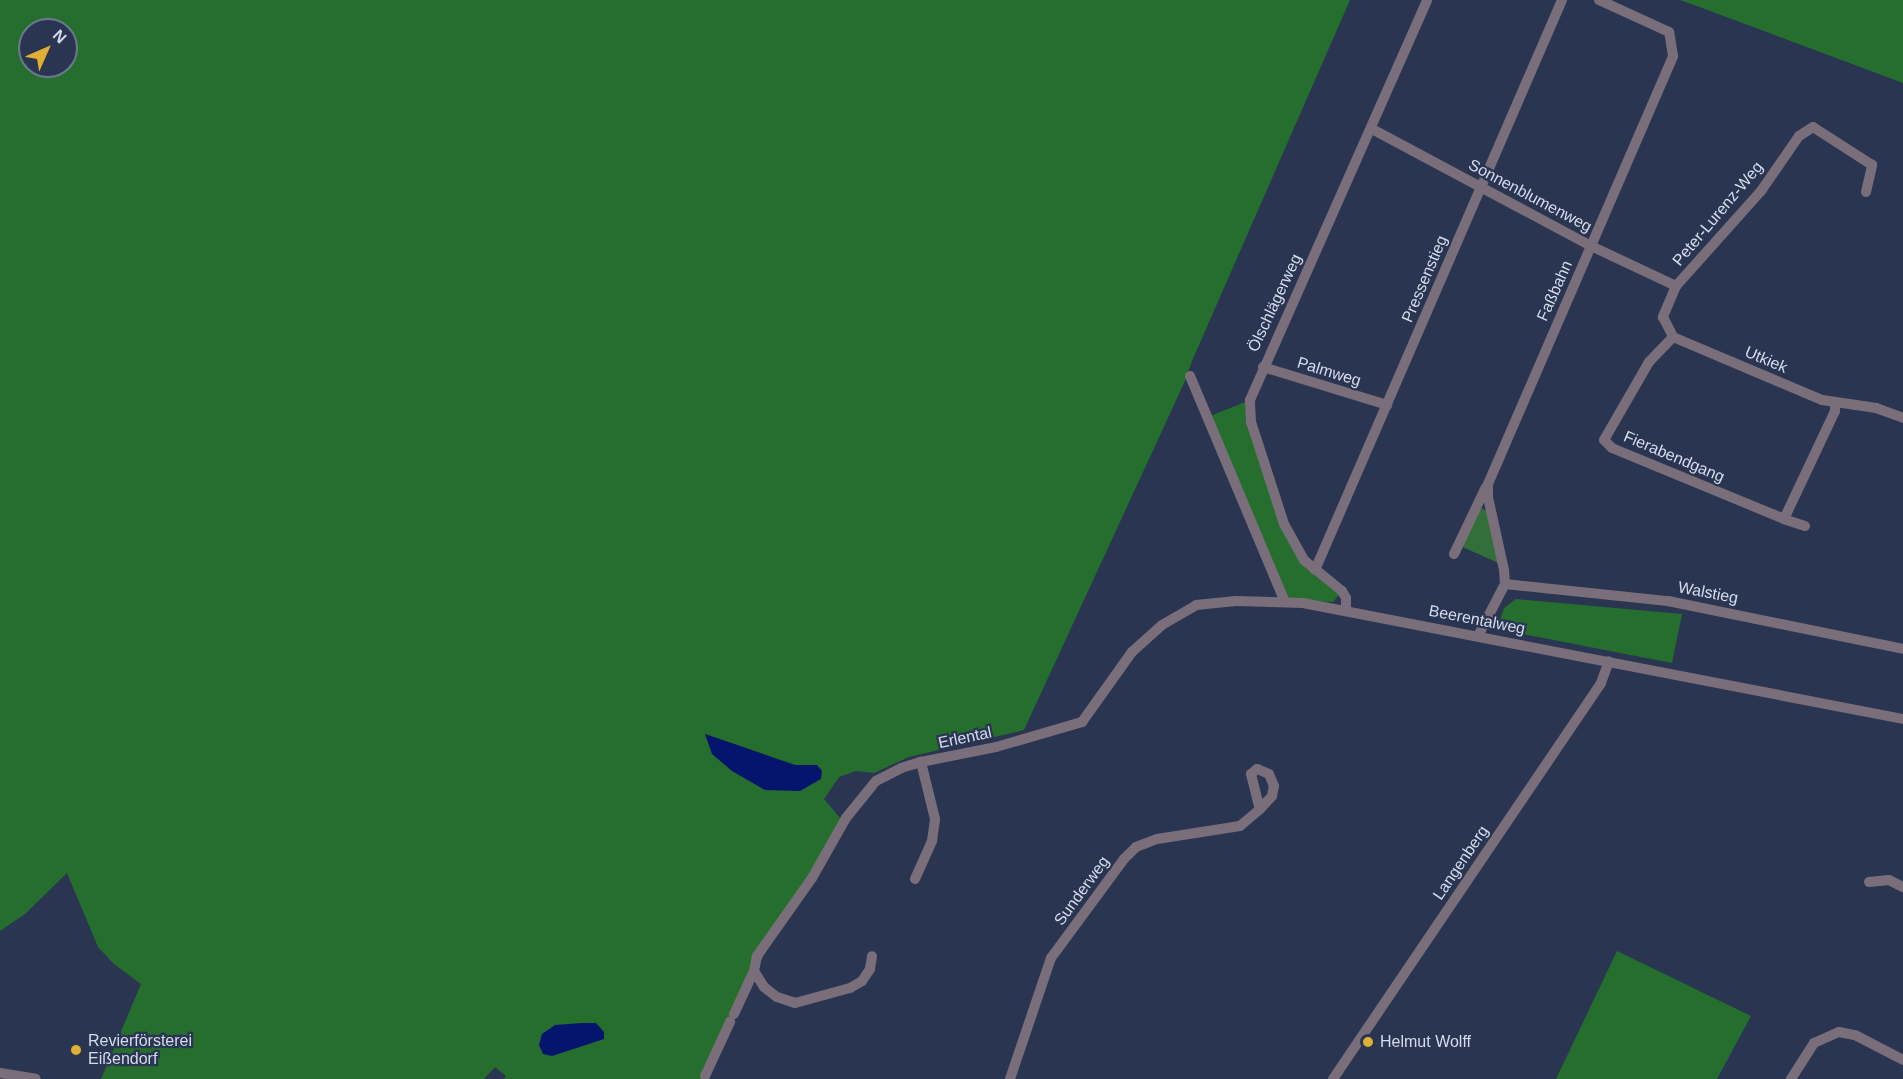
<!DOCTYPE html>
<html>
<head>
<meta charset="utf-8">
<style>
  body { margin:0 }
  #map { position:relative; width:1903px; height:1079px; overflow:hidden; background:#2a3651; font-family:Helvetica,sans-serif }
  div>[style] { position:absolute }
  .green>* { inset:0; background:#337039 }
  .forest>* { inset:0; background:#256e2e }
  .water>* { inset:0; background:#05156e }
  .street>* { height:10px; margin:-5px; padding:0 5px; transform-origin:5px; border-radius:5px; background:#7a6e7a }
  .dots>* { width:16px; height:16px; translate:-50% -50%; box-sizing:border-box; border:3px solid #2a3651; border-radius:50% }
  span { translate:-50% -50%; white-space:nowrap; text-align:center; line-height:1.15; -webkit-text-stroke:4.5px #2a3651; paint-order:stroke }
  .street-label { font-size:16px; color:#d4dced }
  .poi-label { font-size:16px; color:#d4dced }
  .left { translate:0 -50%; text-align:left }
  .north { position:absolute; left:18px; top:18px; width:60px; height:60px; box-sizing:border-box; background:#2a3651; border:2px solid #6e788f; border-radius:50%; rotate:45deg; font-size:16px; font-weight:700; line-height:24px; text-align:center; color:#d4dced }
  .north::after { content:''; display:block; margin:auto; width:21px; height:27px; background:#e1af34; clip-path:polygon(50% 0,100% 100%,50% 72%,0 100%) }
</style>
</head>
<body>
<div id="map">
  <div class="green">
    <i style="clip-path:polygon(1477px 506px,1491px 513px,1503px 565px,1458px 545px)"></i>
  </div>
  <div class="forest">
    <i style="clip-path:polygon(evenodd,0 0,1350px 0,1192px 361px,1185px 381px,1024px 730px,909px 757px,874px 773px,856px 771px,839px 777px,824px 799px,841px 819px,749px 982px,705px 1079px,504px 1079px,506px 1076px,495px 1067px,484px 1079px,101px 1079px,141px 984px,114px 964px,98px 947px,67px 873px,25px 914px,0 931px,0 0,30px 30px,66px 30px,66px 66px,30px 66px,30px 30px,0 0,705px 734px,795px 765px,816px 765px,765px 790px,705px 734px)"></i>
    <i style="clip-path:polygon(1680px 0,1903px 0,1903px 83px,1694px 5px)"></i>
    <i style="clip-path:polygon(1250px 400px,1249px 412px,1295px 547px,1342px 591px,1333px 602px,1284px 600px,1208px 417px)"></i>
    <i style="clip-path:polygon(1516px 599px,1682px 614px,1672px 663px,1497px 629px,1504px 608px)"></i>
    <i style="clip-path:polygon(1617px 951px,1751px 1016px,1717px 1079px,1556px 1079px)"></i>
  </div>
  <div class="water">
    <i style="clip-path:polygon(705px 734px,795px 765px,817px 765px,822px 771px,821px 779px,800px 791px,765px 790px,732px 771px,712px 754px)"></i>
    <i style="clip-path:polygon(582px 1023px,596px 1023px,604px 1032px,604px 1039px,552px 1056px,543px 1054px,539px 1045px,542px 1034px,555px 1025px)"></i>
  </div>
  <div class="street">
    <i style="left:1372px;top:129px;width:248px;rotate:28.1deg"></i>
    <i style="left:1591px;top:246px;width:94px;rotate:25.2deg"></i>
    <i style="left:1866px;top:192px;width:28px;rotate:-77deg"></i>
    <i style="left:1872px;top:165px;width:70px;rotate:-147.2deg"></i>
    <i style="left:1813px;top:127px;width:17px;rotate:147deg"></i>
    <i style="left:1799px;top:136px;width:67px;rotate:124.6deg"></i>
    <i style="left:1761px;top:191px;width:127px;rotate:131.8deg"></i>
    <i style="left:1676px;top:286px;width:34px;rotate:113deg"></i>
    <i style="left:1663px;top:317px;width:22px;rotate:63deg"></i>
    <i style="left:1673px;top:337px;width:162px;rotate:22.9deg"></i>
    <i style="left:1822px;top:400px;width:55px;rotate:8.4deg"></i>
    <i style="left:1876px;top:408px;width:29px;rotate:20deg"></i>
    <i style="left:1673px;top:337px;width:35px;rotate:134deg"></i>
    <i style="left:1649px;top:362px;width:90px;rotate:120deg"></i>
    <i style="left:1604px;top:440px;width:11px;rotate:45deg"></i>
    <i style="left:1612px;top:448px;width:186px;rotate:22.4deg"></i>
    <i style="left:1263px;top:367px;width:130px;rotate:17deg"></i>
    <i style="left:1190px;top:376px;width:243px;rotate:67.2deg"></i>
    <i style="left:1805px;top:526px;width:22px;rotate:-162deg"></i>
    <i style="left:1784px;top:519px;width:119px;rotate:-64.7deg"></i>
    <i style="left:1835px;top:411px;width:7px;rotate:-90deg"></i>
    <i style="left:1454px;top:554px;width:74px;rotate:-64.5deg"></i>
    <i style="left:1315px;top:570px;width:621px;rotate:-66.57deg"></i>
    <i style="left:1505px;top:584px;width:164px;rotate:6deg"></i>
    <i style="left:1668px;top:601px;width:240px;rotate:11.5deg"></i>
    <i style="left:1346px;top:610px;width:12px;rotate:-90deg"></i>
    <i style="left:1346px;top:598px;width:8px;rotate:-120deg"></i>
    <i style="left:1342px;top:591px;width:49px;rotate:-140.8deg"></i>
    <i style="left:1304px;top:560px;width:41px;rotate:-119.1deg"></i>
    <i style="left:1284px;top:524px;width:107px;rotate:-107.9deg"></i>
    <i style="left:1251px;top:422px;width:22px;rotate:-93deg"></i>
    <i style="left:1250px;top:400px;width:437px;rotate:-66.1deg"></i>
    <i style="left:1478px;top:636px;width:59px;rotate:-62.6deg"></i>
    <i style="left:1505px;top:584px;width:14px;rotate:-94deg"></i>
    <i style="left:1504px;top:570px;width:75px;rotate:-102.4deg"></i>
    <i style="left:1488px;top:497px;width:13px;rotate:-90deg"></i>
    <i style="left:1488px;top:484px;width:466px;rotate:-66.6deg"></i>
    <i style="left:1673px;top:56px;width:24px;rotate:-99deg"></i>
    <i style="left:1669px;top:32px;width:77px;rotate:-155.4deg"></i>
    <i style="left:915px;top:879px;width:42px;rotate:-65.9deg"></i>
    <i style="left:932px;top:841px;width:22px;rotate:-82deg"></i>
    <i style="left:935px;top:819px;width:59px;rotate:-103.8deg"></i>
    <i style="left:1869px;top:882px;width:20px;rotate:-6deg"></i>
    <i style="left:1889px;top:880px;width:16px;rotate:27deg"></i>
    <i style="left:754px;top:971px;width:19px;rotate:58deg"></i>
    <i style="left:764px;top:987px;width:16px;rotate:38deg"></i>
    <i style="left:777px;top:997px;width:19px;rotate:18deg"></i>
    <i style="left:795px;top:1003px;width:57px;rotate:-15.3deg"></i>
    <i style="left:850px;top:988px;width:14px;rotate:-30deg"></i>
    <i style="left:862px;top:981px;width:14px;rotate:-56deg"></i>
    <i style="left:870px;top:969px;width:13px;rotate:-81deg"></i>
    <i style="left:734px;top:1014px;width:47px;rotate:-65.1deg"></i>
    <i style="left:754px;top:971px;width:15px;rotate:-79deg"></i>
    <i style="left:757px;top:956px;width:95px;rotate:-54.8deg"></i>
    <i style="left:812px;top:878px;width:69px;rotate:-60.5deg"></i>
    <i style="left:846px;top:818px;width:48px;rotate:-51deg"></i>
    <i style="left:876px;top:781px;width:28px;rotate:-27deg"></i>
    <i style="left:901px;top:768px;width:21px;rotate:-17deg"></i>
    <i style="left:921px;top:762px;width:76px;rotate:-11.3deg"></i>
    <i style="left:996px;top:747px;width:90px;rotate:-16.2deg"></i>
    <i style="left:1082px;top:722px;width:86px;rotate:-54.5deg"></i>
    <i style="left:1132px;top:652px;width:40px;rotate:-42deg"></i>
    <i style="left:1162px;top:625px;width:39px;rotate:-30deg"></i>
    <i style="left:1196px;top:605px;width:40px;rotate:-5.7deg"></i>
    <i style="left:1236px;top:601px;width:67px;rotate:1.7deg"></i>
    <i style="left:1303px;top:603px;width:611px;rotate:10.94deg"></i>
    <i style="left:0;top:1073px;width:36px;rotate:9deg"></i>
    <i style="left:705px;top:1076px;width:60px;rotate:-65.2deg"></i>
    <i style="left:1010px;top:1079px;width:128px;rotate:-71.3deg"></i>
    <i style="left:1051px;top:958px;width:123px;rotate:-53.6deg"></i>
    <i style="left:1124px;top:859px;width:17px;rotate:-45deg"></i>
    <i style="left:1136px;top:847px;width:22px;rotate:-21deg"></i>
    <i style="left:1157px;top:839px;width:84px;rotate:-8.9deg"></i>
    <i style="left:1240px;top:826px;width:26px;rotate:-40deg"></i>
    <i style="left:1260px;top:809px;width:18px;rotate:-47deg"></i>
    <i style="left:1272px;top:796px;width:10px;rotate:-79deg"></i>
    <i style="left:1274px;top:786px;width:13px;rotate:-113deg"></i>
    <i style="left:1269px;top:774px;width:13px;rotate:-157deg"></i>
    <i style="left:1257px;top:769px;width:8px;rotate:140deg"></i>
    <i style="left:1251px;top:774px;width:36px;rotate:76deg"></i>
    <i style="left:1333px;top:1079px;width:478px;rotate:-55.9deg"></i>
    <i style="left:1601px;top:683px;width:23px;rotate:-70deg"></i>
    <i style="left:1791px;top:1079px;width:43px;rotate:-57.4deg"></i>
    <i style="left:1814px;top:1043px;width:27px;rotate:-24deg"></i>
    <i style="left:1839px;top:1032px;width:16px;rotate:11deg"></i>
    <i style="left:1855px;top:1035px;width:54px;rotate:27.5deg"></i>
  </div>
  <div class="dots">
    <i style="left:1368px;top:1042px;background:#e1af34"></i>
    <i style="left:76px;top:1050px;background:#e1af34"></i>
  </div>
  <div class="street-label">
    <span style="left:1530px;top:196px;rotate:28deg">Sonnenblumenweg</span>
    <span style="left:1718px;top:214px;rotate:-50deg">Peter-Lurenz-Weg</span>
    <span style="left:1425px;top:279px;rotate:-67deg">Pressenstieg</span>
    <span style="left:1555px;top:291px;rotate:-66deg">Faßbahn</span>
    <span style="left:1275px;top:303px;rotate:-65deg">Ölschlägerweg</span>
    <span style="left:1766px;top:360px;rotate:23deg">Utkiek</span>
    <span style="left:1329px;top:372px;rotate:17deg">Palmweg</span>
    <span style="left:1674px;top:457px;rotate:23deg">Fierabendgang</span>
    <span style="left:1708px;top:593px;rotate:11deg">Walstieg</span>
    <span style="left:1477px;top:620px;rotate:11deg">Beerentalweg</span>
    <span style="left:965px;top:738px;rotate:-12deg">Erlental</span>
    <span style="left:1461px;top:863px;rotate:-56deg">Langenberg</span>
    <span style="left:1082px;top:891px;rotate:-54deg">Sunderweg</span>
  </div>
  <div class="poi-label">
    <span class="left" style="left:88px;top:1050px">Revierförsterei<br>Eißendorf</span>
    <span class="left" style="left:1380px;top:1042px">Helmut Wolff</span>
  </div>
  <div class="north">N</div>
</div>
</body>
</html>
